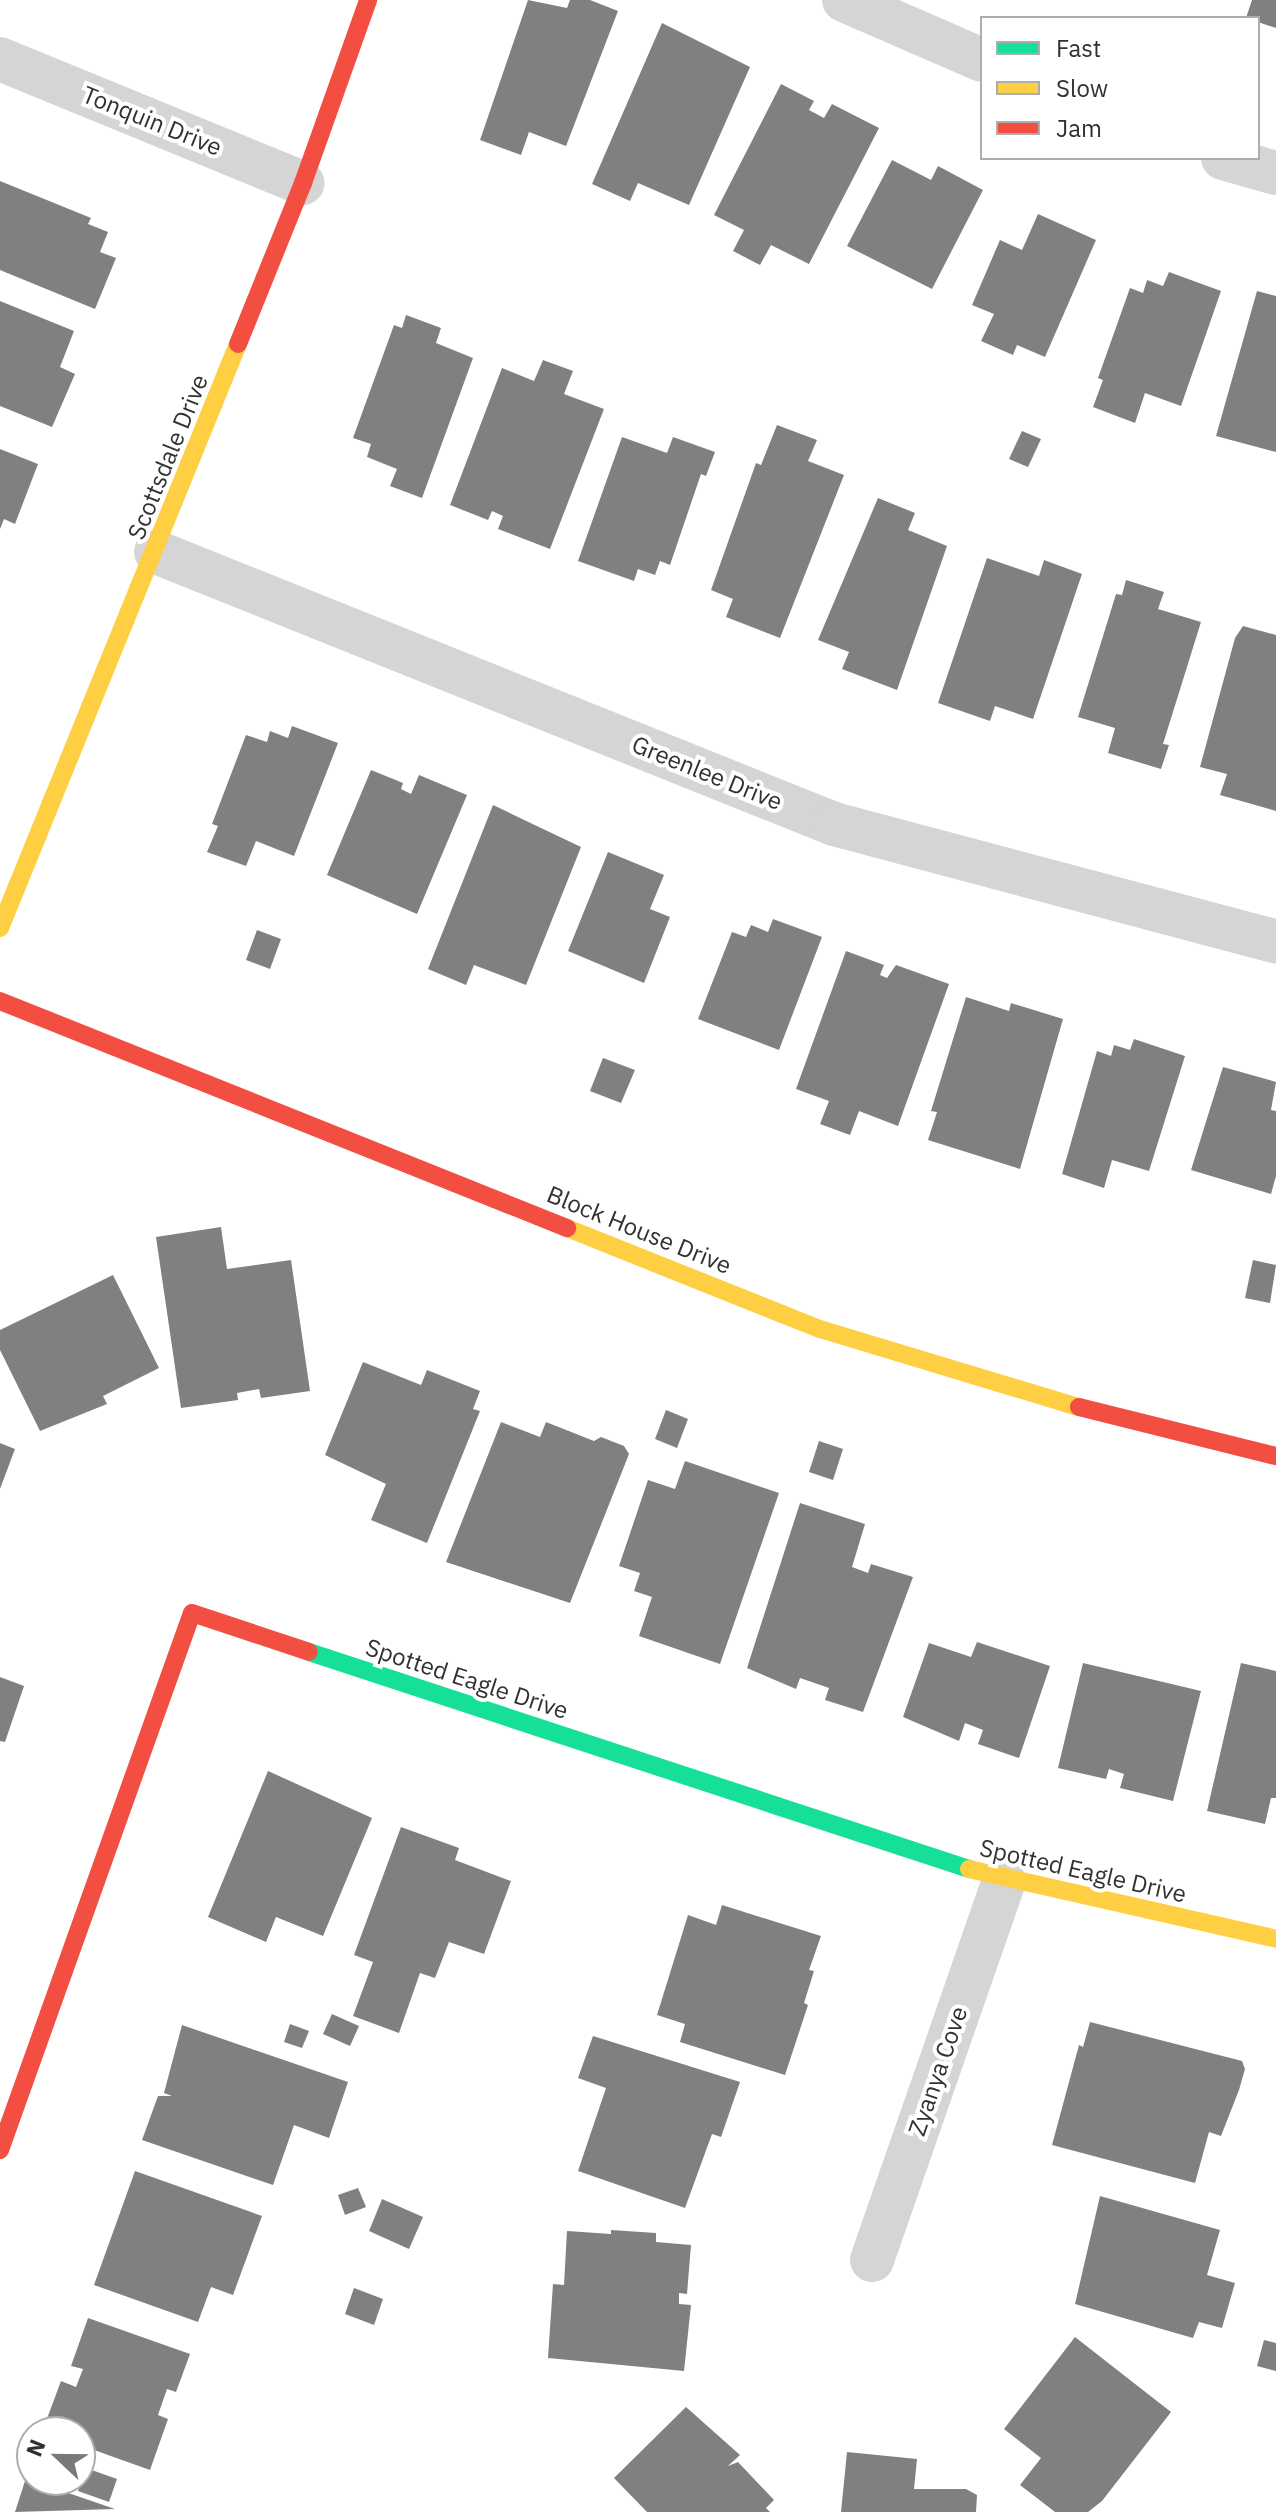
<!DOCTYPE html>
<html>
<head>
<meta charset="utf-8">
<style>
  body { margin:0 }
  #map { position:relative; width:1276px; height:2512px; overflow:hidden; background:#fff; font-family:"IBM Plex Sans",sans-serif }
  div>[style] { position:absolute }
  .building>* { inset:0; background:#808080 }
  .street>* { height:44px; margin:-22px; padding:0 22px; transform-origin:22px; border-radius:22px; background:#d5d5d5 }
  .fast>* { height:18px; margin:-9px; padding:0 9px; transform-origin:9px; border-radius:9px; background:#16e098 }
  .slow>* { height:18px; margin:-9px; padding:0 9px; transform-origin:9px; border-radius:9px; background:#ffcf43 }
  .jam>* { height:18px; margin:-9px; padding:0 9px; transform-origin:9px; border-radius:9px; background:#f24e42 }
  span { translate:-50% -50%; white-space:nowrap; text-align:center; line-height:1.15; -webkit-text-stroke:8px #fff; paint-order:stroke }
  .street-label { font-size:24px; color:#313131 }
  .legend { position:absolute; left:980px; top:16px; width:280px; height:144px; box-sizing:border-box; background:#fff; border:2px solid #adadad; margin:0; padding:10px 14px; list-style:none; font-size:24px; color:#313131 }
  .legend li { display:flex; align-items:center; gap:16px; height:40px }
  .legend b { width:40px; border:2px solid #adadad }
  .north { position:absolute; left:16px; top:2416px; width:80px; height:80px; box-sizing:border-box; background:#fff; border:2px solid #adadad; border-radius:50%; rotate:292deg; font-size:22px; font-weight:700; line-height:32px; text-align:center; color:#313131 }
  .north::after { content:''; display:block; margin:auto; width:28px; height:36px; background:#797979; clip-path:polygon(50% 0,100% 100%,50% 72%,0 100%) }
</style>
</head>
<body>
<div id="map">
  <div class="building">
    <i style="clip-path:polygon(528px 0,567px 8px,570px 0,590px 0,618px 11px,566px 146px,529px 132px,521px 155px,480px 140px)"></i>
    <i style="clip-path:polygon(1252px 0,1276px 0,1276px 28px,1246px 18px)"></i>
    <i style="clip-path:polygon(662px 23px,750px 67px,689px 205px,638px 183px,630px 201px,592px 184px)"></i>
    <i style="clip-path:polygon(781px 84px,814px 101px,809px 110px,824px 118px,832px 104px,879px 128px,809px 264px,771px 245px,760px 265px,733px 251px,744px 230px,714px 215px)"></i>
    <i style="clip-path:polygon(892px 160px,931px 180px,938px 166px,983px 190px,932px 289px,847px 246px)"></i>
    <i style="clip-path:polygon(0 181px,91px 218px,88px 224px,108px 232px,100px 252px,116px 258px,95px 309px,0 270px)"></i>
    <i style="clip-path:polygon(1038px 214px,1096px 240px,1045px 357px,1017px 345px,1013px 355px,981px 341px,994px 314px,972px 305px,1000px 240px,1022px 250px)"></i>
    <i style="clip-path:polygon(1169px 272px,1221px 291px,1181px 406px,1145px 393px,1135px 423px,1093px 407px,1103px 380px,1098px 378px,1130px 288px,1143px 293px,1147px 280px,1163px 286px)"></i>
    <i style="clip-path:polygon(1257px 291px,1276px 296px,1276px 452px,1216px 436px)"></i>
    <i style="clip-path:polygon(0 301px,74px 331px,60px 367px,75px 374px,52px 427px,0 406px)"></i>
    <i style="clip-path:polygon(406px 315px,441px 328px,436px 343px,473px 358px,422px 498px,390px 486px,397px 469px,367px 457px,371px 444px,353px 438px,394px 325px,402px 328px)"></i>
    <i style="clip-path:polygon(543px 360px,573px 371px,564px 394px,604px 409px,550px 549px,498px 529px,503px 516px,492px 511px,488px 520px,450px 505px,502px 368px,534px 381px)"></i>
    <i style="clip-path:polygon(777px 425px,817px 440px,808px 461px,844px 475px,780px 638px,726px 617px,733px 599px,711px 590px,756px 463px,761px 465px)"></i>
    <i style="clip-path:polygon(1022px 431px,1041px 439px,1028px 467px,1009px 459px)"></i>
    <i style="clip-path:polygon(622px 437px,667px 453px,673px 437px,715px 452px,706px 476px,701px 474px,670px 565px,660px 561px,655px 575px,638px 569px,634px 581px,578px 561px)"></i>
    <i style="clip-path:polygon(0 449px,38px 464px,15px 524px,4px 519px,0 529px)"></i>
    <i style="clip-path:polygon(878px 498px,915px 513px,908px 530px,947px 546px,897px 690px,842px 669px,849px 652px,818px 640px)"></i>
    <i style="clip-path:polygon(987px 558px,1039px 576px,1044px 560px,1082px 574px,1033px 719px,995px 706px,990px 721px,938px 703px)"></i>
    <i style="clip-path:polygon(1126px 580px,1164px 592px,1158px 609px,1201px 622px,1163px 744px,1169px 745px,1161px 769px,1108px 753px,1115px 728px,1078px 717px,1116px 594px,1122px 595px)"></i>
    <i style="clip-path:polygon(1243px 626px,1276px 635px,1276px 811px,1220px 795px,1227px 774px,1200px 767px,1235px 638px)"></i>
    <i style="clip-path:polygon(292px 726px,338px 743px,294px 856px,256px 841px,246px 866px,207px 852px,218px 826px,212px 824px,246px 735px,267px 742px,270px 731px,288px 738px)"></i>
    <i style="clip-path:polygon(371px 770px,403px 783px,401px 789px,411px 794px,419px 775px,467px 795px,417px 914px,327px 875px)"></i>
    <i style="clip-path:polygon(493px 805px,581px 847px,526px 985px,474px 965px,466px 985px,428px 969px)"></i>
    <i style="clip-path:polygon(608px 852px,664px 875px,650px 909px,670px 917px,644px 983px,568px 951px)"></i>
    <i style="clip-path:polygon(773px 919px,822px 937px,779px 1050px,698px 1019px,732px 932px,746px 937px,751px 925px,768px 932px)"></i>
    <i style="clip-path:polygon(257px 930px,281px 939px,270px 969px,246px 960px)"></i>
    <i style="clip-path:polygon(846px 951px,884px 965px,880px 975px,887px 978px,896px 965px,949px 984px,898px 1126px,859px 1111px,850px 1135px,820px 1124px,829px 1101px,796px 1089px)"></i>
    <i style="clip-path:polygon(966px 997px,1009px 1011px,1011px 1003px,1063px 1019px,1020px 1169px,928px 1140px,937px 1112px,931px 1111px)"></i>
    <i style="clip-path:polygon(1134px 1039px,1185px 1056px,1149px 1171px,1112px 1160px,1104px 1188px,1062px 1174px,1097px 1051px,1111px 1056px,1114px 1045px,1130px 1050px)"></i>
    <i style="clip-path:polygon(603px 1058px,635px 1070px,621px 1103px,590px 1091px)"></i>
    <i style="clip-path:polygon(1223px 1067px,1276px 1082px,1271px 1110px,1276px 1111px,1276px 1176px,1271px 1194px,1191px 1170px)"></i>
    <i style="clip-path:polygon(221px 1227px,227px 1269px,291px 1260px,310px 1391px,261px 1398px,259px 1389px,237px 1393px,238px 1400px,181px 1408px,156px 1237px)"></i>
    <i style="clip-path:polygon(1253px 1260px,1276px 1265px,1270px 1303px,1245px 1298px)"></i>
    <i style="clip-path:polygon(113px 1275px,159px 1368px,103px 1396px,107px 1404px,40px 1431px,0 1350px,0 1330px)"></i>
    <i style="clip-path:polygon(363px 1362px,421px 1385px,427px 1370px,480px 1391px,473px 1409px,480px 1411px,427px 1543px,371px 1520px,386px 1484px,325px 1455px)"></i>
    <i style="clip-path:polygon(666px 1410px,688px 1419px,677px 1448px,655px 1439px)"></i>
    <i style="clip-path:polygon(501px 1422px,540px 1437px,546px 1422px,594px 1441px,601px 1437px,624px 1446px,629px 1454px,570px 1603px,446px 1562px)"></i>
    <i style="clip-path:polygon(819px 1441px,843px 1449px,833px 1480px,809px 1472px)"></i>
    <i style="clip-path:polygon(0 1443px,15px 1449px,0 1489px)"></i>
    <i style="clip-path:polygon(685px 1461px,779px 1493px,720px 1664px,639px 1636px,652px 1597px,634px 1591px,640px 1573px,619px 1566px,648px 1480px,675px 1489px)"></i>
    <i style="clip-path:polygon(800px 1503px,865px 1524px,852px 1567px,868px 1573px,871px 1564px,913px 1577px,863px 1712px,825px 1700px,829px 1688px,800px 1678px,796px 1689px,747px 1668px)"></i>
    <i style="clip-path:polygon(977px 1642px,1050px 1666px,1019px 1758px,978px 1744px,983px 1730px,965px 1723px,959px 1741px,903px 1717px,929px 1643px,971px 1657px)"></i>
    <i style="clip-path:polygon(1083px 1663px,1201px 1691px,1173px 1801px,1120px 1788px,1124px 1774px,1109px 1769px,1106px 1779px,1058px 1768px)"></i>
    <i style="clip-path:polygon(1241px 1663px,1276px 1671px,1276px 1798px,1271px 1798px,1265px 1824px,1207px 1811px)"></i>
    <i style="clip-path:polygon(0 1677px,24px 1686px,5px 1742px,0 1741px)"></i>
    <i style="clip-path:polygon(268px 1771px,372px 1818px,323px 1936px,276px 1917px,266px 1942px,208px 1917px)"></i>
    <i style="clip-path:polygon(401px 1827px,459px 1848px,455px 1860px,511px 1881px,484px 1954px,449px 1942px,435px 1978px,420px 1973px,399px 2033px,353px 2016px,373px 1962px,354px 1955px)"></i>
    <i style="clip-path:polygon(722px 1905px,821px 1936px,809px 1970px,814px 1971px,804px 2003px,808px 2005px,785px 2075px,680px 2042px,685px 2024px,657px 2015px,688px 1915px,716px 1925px)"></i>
    <i style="clip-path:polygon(332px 2014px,359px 2026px,350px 2046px,323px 2034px)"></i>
    <i style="clip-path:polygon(1090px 2022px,1242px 2061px,1245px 2069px,1239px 2090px,1221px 2136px,1209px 2132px,1195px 2183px,1052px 2145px,1079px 2045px,1083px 2047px)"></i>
    <i style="clip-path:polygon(290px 2024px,309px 2031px,302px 2048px,284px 2042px)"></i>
    <i style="clip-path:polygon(182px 2025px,348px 2082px,329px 2138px,294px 2125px,273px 2185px,142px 2140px,158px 2096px,172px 2096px,164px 2093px)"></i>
    <i style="clip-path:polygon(593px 2036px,740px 2082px,721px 2137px,712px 2134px,685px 2208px,578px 2171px,606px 2088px,578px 2078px)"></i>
    <i style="clip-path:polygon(135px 2171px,262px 2216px,233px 2295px,211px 2287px,198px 2322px,94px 2285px)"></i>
    <i style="clip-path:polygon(358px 2188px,366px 2207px,345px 2215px,338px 2195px)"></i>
    <i style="clip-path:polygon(1100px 2196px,1220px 2230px,1207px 2275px,1235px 2283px,1222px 2328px,1199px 2322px,1193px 2338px,1075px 2304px)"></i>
    <i style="clip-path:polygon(382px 2199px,423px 2217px,409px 2249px,369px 2231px)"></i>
    <i style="clip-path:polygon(611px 2230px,656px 2233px,656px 2242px,691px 2245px,687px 2294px,679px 2293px,679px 2304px,691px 2305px,684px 2371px,548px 2358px,553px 2284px,564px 2285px,567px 2231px,611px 2234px)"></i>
    <i style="clip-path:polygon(354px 2288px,383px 2299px,374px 2325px,345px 2314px)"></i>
    <i style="clip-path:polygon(88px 2318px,190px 2354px,176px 2392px,167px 2389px,158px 2415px,168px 2419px,150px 2470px,80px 2445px,80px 2432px,42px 2432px,61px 2381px,76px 2387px,83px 2369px,71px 2366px)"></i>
    <i style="clip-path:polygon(1075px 2337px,1171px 2412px,1102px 2501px,1088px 2512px,1055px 2512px,1020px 2485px,1041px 2458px,1004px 2429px)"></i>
    <i style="clip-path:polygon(1264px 2340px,1276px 2343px,1276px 2371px,1257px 2366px)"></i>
    <i style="clip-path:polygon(686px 2407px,740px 2455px,728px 2466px,738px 2462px,774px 2500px,766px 2508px,770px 2512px,647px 2512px,614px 2478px)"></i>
    <i style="clip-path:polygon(847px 2452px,917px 2459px,914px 2489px,966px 2489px,977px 2495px,976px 2512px,841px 2512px)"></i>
    <i style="clip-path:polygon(86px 2468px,117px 2479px,109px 2502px,78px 2491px)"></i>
    <i style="clip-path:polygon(25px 2481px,45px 2485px,115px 2509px,15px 2512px)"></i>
  </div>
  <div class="street">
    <i style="left:844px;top:0;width:150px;rotate:23.5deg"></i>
    <i style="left:0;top:59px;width:327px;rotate:22.3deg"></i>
    <i style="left:1223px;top:158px;width:55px;rotate:15.8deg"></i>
    <i style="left:156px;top:552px;width:731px;rotate:21.86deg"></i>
    <i style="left:834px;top:824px;width:457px;rotate:14.9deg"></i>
    <i style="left:872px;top:2260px;width:401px;rotate:-70.8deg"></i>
  </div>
  <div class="fast">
    <i style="left:309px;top:1652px;width:695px;rotate:18.2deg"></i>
  </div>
  <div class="slow">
    <i style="left:0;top:928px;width:631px;rotate:-67.83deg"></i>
    <i style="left:567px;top:1228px;width:272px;rotate:21.8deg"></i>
    <i style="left:820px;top:1329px;width:270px;rotate:16.8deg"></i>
    <i style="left:969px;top:1869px;width:315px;rotate:12.8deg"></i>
  </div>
  <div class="jam">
    <i style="left:238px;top:344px;width:174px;rotate:-68deg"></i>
    <i style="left:303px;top:183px;width:194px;rotate:-70.4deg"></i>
    <i style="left:0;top:1001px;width:611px;rotate:21.82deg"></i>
    <i style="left:1079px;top:1407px;width:203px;rotate:14deg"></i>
    <i style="left:0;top:2150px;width:570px;rotate:-70.33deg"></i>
    <i style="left:192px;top:1613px;width:123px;rotate:18.4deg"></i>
  </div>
  <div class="street-label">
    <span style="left:152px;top:121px;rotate:22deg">Tonquin Drive</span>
    <span style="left:168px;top:457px;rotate:-68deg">Scottsdale Drive</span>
    <span style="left:707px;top:773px;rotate:22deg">Greenlee Drive</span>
    <span style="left:639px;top:1230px;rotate:22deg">Block House Drive</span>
    <span style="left:467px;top:1679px;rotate:18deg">Spotted Eagle Drive</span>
    <span style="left:1083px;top:1871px;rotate:13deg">Spotted Eagle Drive</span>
    <span style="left:938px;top:2071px;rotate:-71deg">Zyanya Cove</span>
  </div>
  <ul class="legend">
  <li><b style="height:10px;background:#16e098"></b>Fast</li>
  <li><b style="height:10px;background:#ffcf43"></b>Slow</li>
  <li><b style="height:10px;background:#f24e42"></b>Jam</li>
  </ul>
  <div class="north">N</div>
</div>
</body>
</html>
